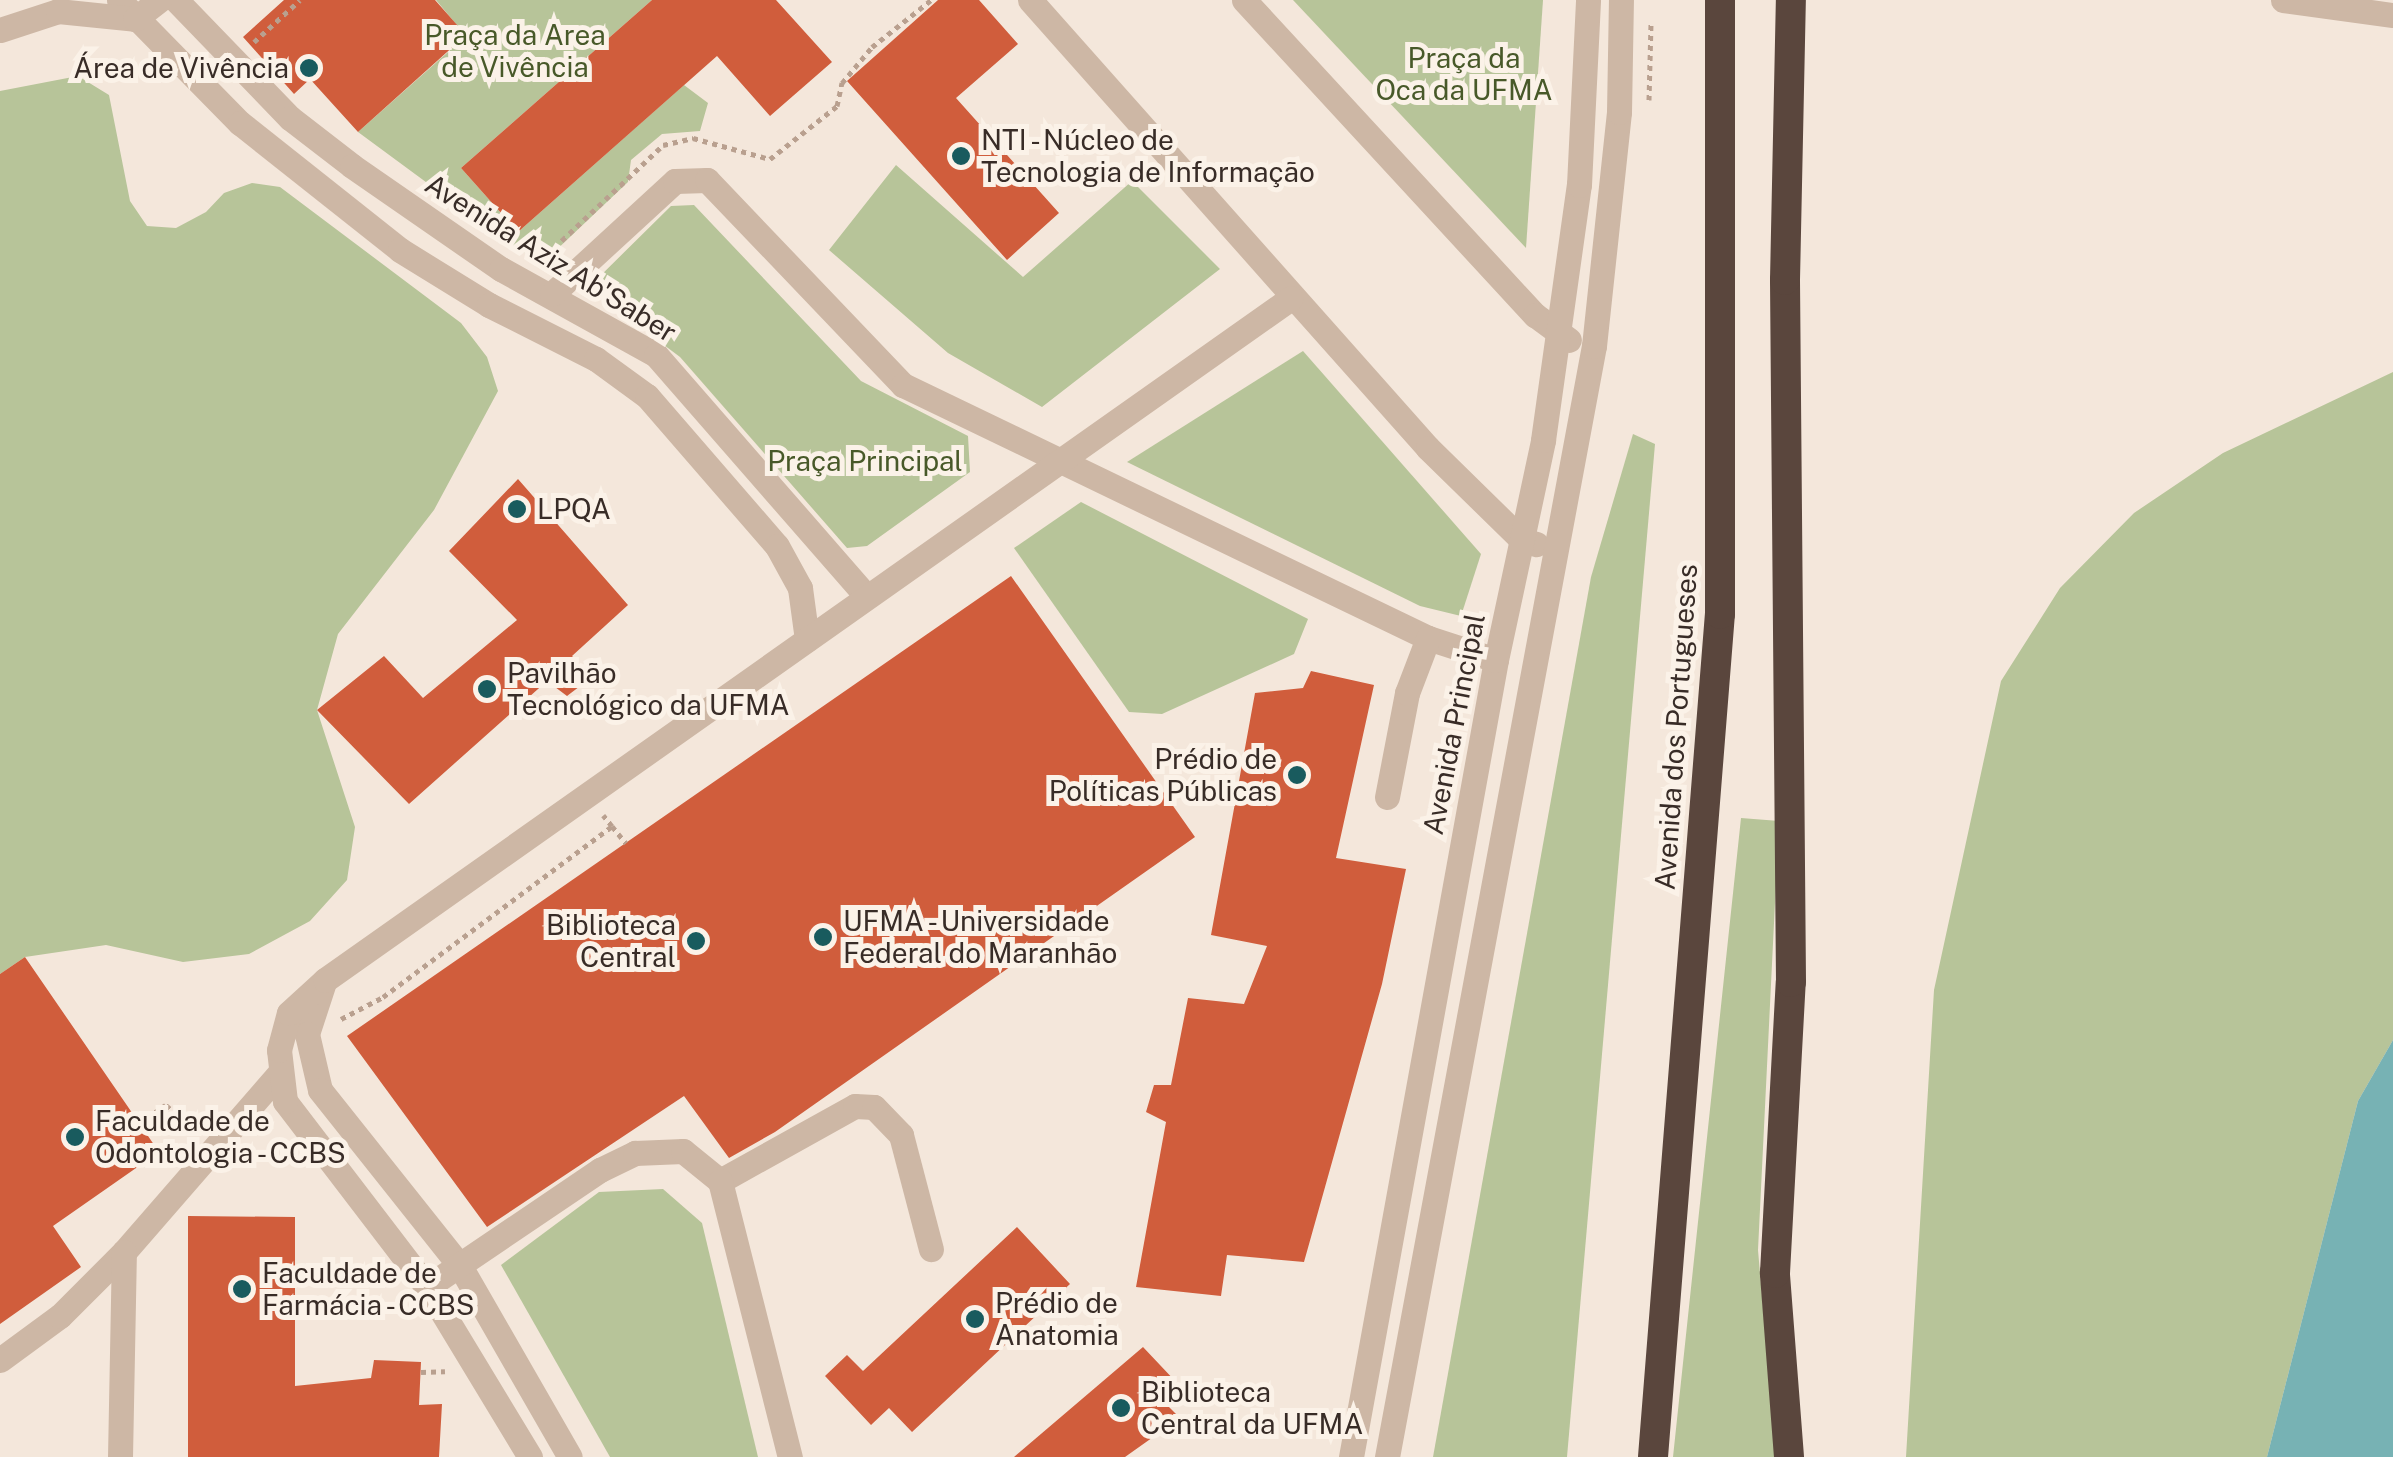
<!DOCTYPE html>
<html>
<head>
<meta charset="utf-8">
<style>
  body { margin:0 }
  #map { position:relative; width:2393px; height:1457px; overflow:hidden; background:#f4e7db; font-family:"Public Sans",sans-serif }
  div>[style] { position:absolute }
  .green>* { inset:0; background:#b7c499 }
  .water>* { inset:0; background:#77b2b4 }
  .building>* { inset:0; background:#d05d3c }
  .path>* { height:5px; margin-top:-2.5px; transform-origin:0; background:repeating-linear-gradient(90deg,#b9a08f 0 5px,transparent 0 10px) }
  .minor>* { height:25px; margin:-12.5px; padding:0 12.5px; transform-origin:12.5px; border-radius:12.5px; background:#cdb7a5 }
  .highway>* { height:30px; margin:-15px; padding:0 15px; transform-origin:15px; border-radius:15px; background:#5a463d }
  .dots>* { width:28px; height:28px; translate:-50% -50%; box-sizing:border-box; border:5px solid #fbf2e8; border-radius:50% }
  span { translate:-50% -50%; white-space:nowrap; text-align:center; line-height:1.15; -webkit-text-stroke:10px #fbf2e8; paint-order:stroke }
  .park-label { font-size:28px; color:#485929 }
  .poi-label { font-size:28px; color:#382c27 }
  .right { translate:-100% -50%; text-align:right }
  .left { translate:0 -50%; text-align:left }
  .street-label { font-size:28px; color:#382c27 }
</style>
</head>
<body>
<div id="map">
  <div class="green">
    <i style="clip-path:polygon(436px 0,652px 0,461px 168px,518px 232px,684px 85px,708px 103px,700px 131px,662px 134px,631px 160px,628px 182px,551px 255px,521px 252px,358px 132px,466px 36px)"></i>
    <i style="clip-path:polygon(1293px 0,1543px 0,1526px 248px)"></i>
    <i style="clip-path:polygon(78px 76px,109px 95px,130px 201px,147px 226px,176px 228px,206px 212px,224px 193px,252px 183px,280px 187px,461px 323px,487px 357px,498px 391px,434px 510px,338px 634px,317px 710px,355px 827px,347px 880px,310px 921px,249px 954px,183px 962px,106px 945px,25px 957px,0 974px,0 91px)"></i>
    <i style="clip-path:polygon(896px 165px,1023px 277px,1132px 181px,1220px 269px,1042px 407px,948px 353px,829px 250px)"></i>
    <i style="clip-path:polygon(694px 205px,861px 381px,968px 436px,970px 472px,867px 546px,847px 548px,680px 357px,588px 288px,671px 206px)"></i>
    <i style="clip-path:polygon(1303px 351px,1481px 554px,1461px 616px,1420px 606px,1127px 462px)"></i>
    <i style="clip-path:polygon(2393px 372px,2393px 1040px,2358px 1101px,2267px 1457px,1906px 1457px,1934px 990px,2001px 681px,2060px 588px,2134px 513px,2223px 453px)"></i>
    <i style="clip-path:polygon(1633px 434px,1655px 444px,1567px 1457px,1433px 1457px,1591px 577px)"></i>
    <i style="clip-path:polygon(1081px 502px,1308px 619px,1294px 654px,1162px 714px,1129px 712px,1014px 548px)"></i>
    <i style="clip-path:polygon(1741px 818px,1779px 821px,1758px 1250px,1776px 1457px,1673px 1457px)"></i>
    <i style="clip-path:polygon(663px 1189px,702px 1223px,758px 1457px,610px 1457px,501px 1265px,599px 1192px)"></i>
  </div>
  <div class="water">
    <i style="clip-path:polygon(2393px 1040px,2393px 1457px,2267px 1457px,2358px 1101px)"></i>
  </div>
  <div class="building">
    <i style="clip-path:polygon(284px 0,435px 0,466px 35px,358px 132px,310px 79px,294px 94px,243px 37px)"></i>
    <i style="clip-path:polygon(652px 0,776px 0,832px 62px,770px 116px,717px 56px,518px 232px,461px 168px)"></i>
    <i style="clip-path:polygon(938px 0,979px 0,1018px 44px,956px 98px,1059px 213px,1007px 260px,847px 81px)"></i>
    <i style="clip-path:polygon(518px 479px,628px 605px,572px 656px,592px 677px,567px 696px,547px 681px,409px 804px,317px 710px,384px 656px,423px 698px,517px 620px,449px 551px)"></i>
    <i style="clip-path:polygon(1011px 576px,1195px 837px,775px 1132px,729px 1158px,684px 1096px,487px 1227px,347px 1036px)"></i>
    <i style="clip-path:polygon(1311px 671px,1374px 685px,1336px 858px,1406px 869px,1382px 984px,1304px 1262px,1227px 1255px,1221px 1296px,1136px 1287px,1166px 1122px,1146px 1112px,1154px 1085px,1171px 1085px,1188px 998px,1244px 1004px,1267px 946px,1211px 935px,1255px 693px,1303px 688px)"></i>
    <i style="clip-path:polygon(25px 957px,159px 1152px,53px 1226px,81px 1267px,0 1324px,0 974px)"></i>
    <i style="clip-path:polygon(188px 1216px,295px 1217px,295px 1386px,371px 1378px,374px 1360px,421px 1362px,419px 1405px,442px 1404px,439px 1457px,188px 1457px)"></i>
    <i style="clip-path:polygon(1017px 1227px,1070px 1284px,912px 1432px,889px 1408px,871px 1425px,825px 1376px,847px 1355px,863px 1371px)"></i>
    <i style="clip-path:polygon(1143px 1347px,1177px 1383px,1160px 1398px,1180px 1418px,1125px 1457px,1014px 1457px)"></i>
  </div>
  <div class="path">
    <i style="left:254px;top:42px;width:62px;rotate:-42.4deg"></i>
    <i style="left:1649px;top:100px;width:79px;rotate:-88.5deg"></i>
    <i style="left:540px;top:261px;width:169px;rotate:-43.3deg"></i>
    <i style="left:663px;top:145px;width:31px;rotate:-13deg"></i>
    <i style="left:693px;top:138px;width:80px;rotate:15.3deg"></i>
    <i style="left:770px;top:159px;width:85px;rotate:-38.3deg"></i>
    <i style="left:837px;top:106px;width:24px;rotate:-78deg"></i>
    <i style="left:842px;top:83px;width:47px;rotate:-50.2deg"></i>
    <i style="left:872px;top:47px;width:75px;rotate:-38.5deg"></i>
    <i style="left:612px;top:826px;width:22px;rotate:51deg"></i>
    <i style="left:341px;top:1019px;width:47px;rotate:-27.6deg"></i>
    <i style="left:383px;top:997px;width:286px;rotate:-36.7deg"></i>
    <i style="left:612px;top:826px;width:14px;rotate:-129deg"></i>
    <i style="left:139px;top:1123px;width:32px;rotate:-34deg"></i>
    <i style="left:166px;top:1105px;width:40px;rotate:42deg"></i>
    <i style="left:421px;top:1372px;width:24px;rotate:-2deg"></i>
  </div>
  <div class="minor">
    <i style="left:119px;top:0;width:173px;rotate:45.5deg"></i>
    <i style="left:240px;top:123px;width:204px;rotate:38.4deg"></i>
    <i style="left:400px;top:250px;width:105px;rotate:31.7deg"></i>
    <i style="left:489px;top:305px;width:120px;rotate:26.8deg"></i>
    <i style="left:596px;top:359px;width:63px;rotate:36deg"></i>
    <i style="left:647px;top:396px;width:198px;rotate:49.1deg"></i>
    <i style="left:777px;top:546px;width:48px;rotate:61.3deg"></i>
    <i style="left:800px;top:588px;width:52px;rotate:82.3deg"></i>
    <i style="left:176px;top:0;width:164px;rotate:46deg"></i>
    <i style="left:290px;top:118px;width:78px;rotate:37.7deg"></i>
    <i style="left:352px;top:166px;width:181px;rotate:34.7deg"></i>
    <i style="left:501px;top:269px;width:177px;rotate:29deg"></i>
    <i style="left:656px;top:355px;width:321px;rotate:48.9deg"></i>
    <i style="left:1030px;top:0;width:599px;rotate:48.38deg"></i>
    <i style="left:1428px;top:448px;width:132px;rotate:44.4deg"></i>
    <i style="left:1522px;top:540px;width:15px;rotate:16deg"></i>
    <i style="left:1244px;top:0;width:429px;rotate:47.3deg"></i>
    <i style="left:1535px;top:315px;width:42px;rotate:36.3deg"></i>
    <i style="left:2283px;top:0;width:111px;rotate:7.8deg"></i>
    <i style="left:0;top:30px;width:61px;rotate:-18.1deg"></i>
    <i style="left:58px;top:11px;width:77px;rotate:5.9deg"></i>
    <i style="left:135px;top:19px;width:31px;rotate:-38deg"></i>
    <i style="left:552px;top:294px;width:167px;rotate:-42.6deg"></i>
    <i style="left:675px;top:181px;width:32px;rotate:-2deg"></i>
    <i style="left:707px;top:180px;width:284px;rotate:46.3deg"></i>
    <i style="left:903px;top:385px;width:583px;rotate:25.73deg"></i>
    <i style="left:1428px;top:638px;width:71px;rotate:17.9deg"></i>
    <i style="left:1387px;top:797px;width:106px;rotate:-79.1deg"></i>
    <i style="left:1407px;top:693px;width:59px;rotate:-69.1deg"></i>
    <i style="left:323px;top:985px;width:52px;rotate:108.1deg"></i>
    <i style="left:307px;top:1034px;width:57px;rotate:76.9deg"></i>
    <i style="left:320px;top:1090px;width:225px;rotate:51.5deg"></i>
    <i style="left:460px;top:1266px;width:220px;rotate:60.1deg"></i>
    <i style="left:720px;top:1181px;width:154px;rotate:-29.1deg"></i>
    <i style="left:855px;top:1106px;width:19px;rotate:3deg"></i>
    <i style="left:874px;top:1107px;width:39px;rotate:46deg"></i>
    <i style="left:901px;top:1135px;width:118px;rotate:75.3deg"></i>
    <i style="left:427px;top:1287px;width:209px;rotate:-34.1deg"></i>
    <i style="left:600px;top:1170px;width:39px;rotate:-26deg"></i>
    <i style="left:635px;top:1153px;width:48px;rotate:-2.4deg"></i>
    <i style="left:683px;top:1151px;width:48px;rotate:39deg"></i>
    <i style="left:720px;top:1181px;width:285px;rotate:75.8deg"></i>
    <i style="left:0;top:1360px;width:74px;rotate:-36.3deg"></i>
    <i style="left:60px;top:1316px;width:91px;rotate:-45deg"></i>
    <i style="left:124px;top:1252px;width:235px;rotate:-49deg"></i>
    <i style="left:120px;top:1457px;width:205px;rotate:-88.9deg"></i>
    <i style="left:530px;top:1457px;width:199px;rotate:-121.2deg"></i>
    <i style="left:427px;top:1287px;width:234px;rotate:-127.4deg"></i>
    <i style="left:285px;top:1101px;width:51px;rotate:-96.7deg"></i>
    <i style="left:279px;top:1050px;width:38px;rotate:-75deg"></i>
    <i style="left:289px;top:1013px;width:49px;rotate:-42.5deg"></i>
    <i style="left:325px;top:980px;width:1182px;rotate:-35.22deg"></i>
    <i style="left:1351px;top:1457px;width:810px;rotate:-79.69deg"></i>
    <i style="left:1496px;top:660px;width:225px;rotate:-77.9deg"></i>
    <i style="left:1543px;top:440px;width:258px;rotate:-82deg"></i>
    <i style="left:1579px;top:185px;width:185px;rotate:-87.2deg"></i>
    <i style="left:1387px;top:1457px;width:1130px;rotate:-79.45deg"></i>
    <i style="left:1594px;top:346px;width:235px;rotate:-83.9deg"></i>
    <i style="left:1619px;top:112px;width:112px;rotate:-89deg"></i>
  </div>
  <div class="highway">
    <i style="left:1653px;top:1457px;width:846px;rotate:-85.46deg"></i>
    <i style="left:1720px;top:614px;width:614px;rotate:-90deg"></i>
    <i style="left:1789px;top:1457px;width:185px;rotate:-94.4deg"></i>
    <i style="left:1775px;top:1273px;width:291px;rotate:-86.9deg"></i>
    <i style="left:1791px;top:982px;width:702px;rotate:-90.49deg"></i>
    <i style="left:1785px;top:280px;width:280px;rotate:-88.8deg"></i>
  </div>
  <div class="dots">
    <i style="left:309px;top:68px;background:#195b5e"></i>
    <i style="left:961px;top:156px;background:#195b5e"></i>
    <i style="left:517px;top:509px;background:#195b5e"></i>
    <i style="left:487px;top:689px;background:#195b5e"></i>
    <i style="left:1297px;top:775px;background:#195b5e"></i>
    <i style="left:823px;top:937px;background:#195b5e"></i>
    <i style="left:696px;top:941px;background:#195b5e"></i>
    <i style="left:75px;top:1137px;background:#195b5e"></i>
    <i style="left:242px;top:1289px;background:#195b5e"></i>
    <i style="left:975px;top:1319px;background:#195b5e"></i>
    <i style="left:1121px;top:1408px;background:#195b5e"></i>
  </div>
  <div class="park-label">
    <span style="left:515px;top:51px">Praça da Area<br>de Vivência</span>
    <span style="left:1464px;top:74px">Praça da<br>Oca da UFMA</span>
    <span style="left:865px;top:461px">Praça Principal</span>
  </div>
  <div class="poi-label">
    <span class="right" style="left:289px;top:68px">Área de Vivência</span>
    <span class="left" style="left:981px;top:156px">NTI - Núcleo de<br>Tecnologia de Informação</span>
    <span class="left" style="left:537px;top:509px">LPQA</span>
    <span class="left" style="left:507px;top:689px">Pavilhão<br>Tecnológico da UFMA</span>
    <span class="right" style="left:1277px;top:775px">Prédio de<br>Políticas Públicas</span>
    <span class="left" style="left:843px;top:937px">UFMA - Universidade<br>Federal do Maranhão</span>
    <span class="right" style="left:676px;top:941px">Biblioteca<br>Central</span>
    <span class="left" style="left:95px;top:1137px">Faculdade de<br>Odontologia - CCBS</span>
    <span class="left" style="left:262px;top:1289px">Faculdade de<br>Farmácia - CCBS</span>
    <span class="left" style="left:995px;top:1319px">Prédio de<br>Anatomia</span>
    <span class="left" style="left:1141px;top:1408px">Biblioteca<br>Central da UFMA</span>
  </div>
  <div class="street-label">
    <span style="left:551px;top:258px;rotate:32deg">Avenida Aziz Ab'Saber</span>
    <span style="left:1454px;top:724px;rotate:-79deg">Avenida Principal</span>
    <span style="left:1676px;top:727px;rotate:-86deg">Avenida dos Portugueses</span>
  </div>
</div>
</body>
</html>
